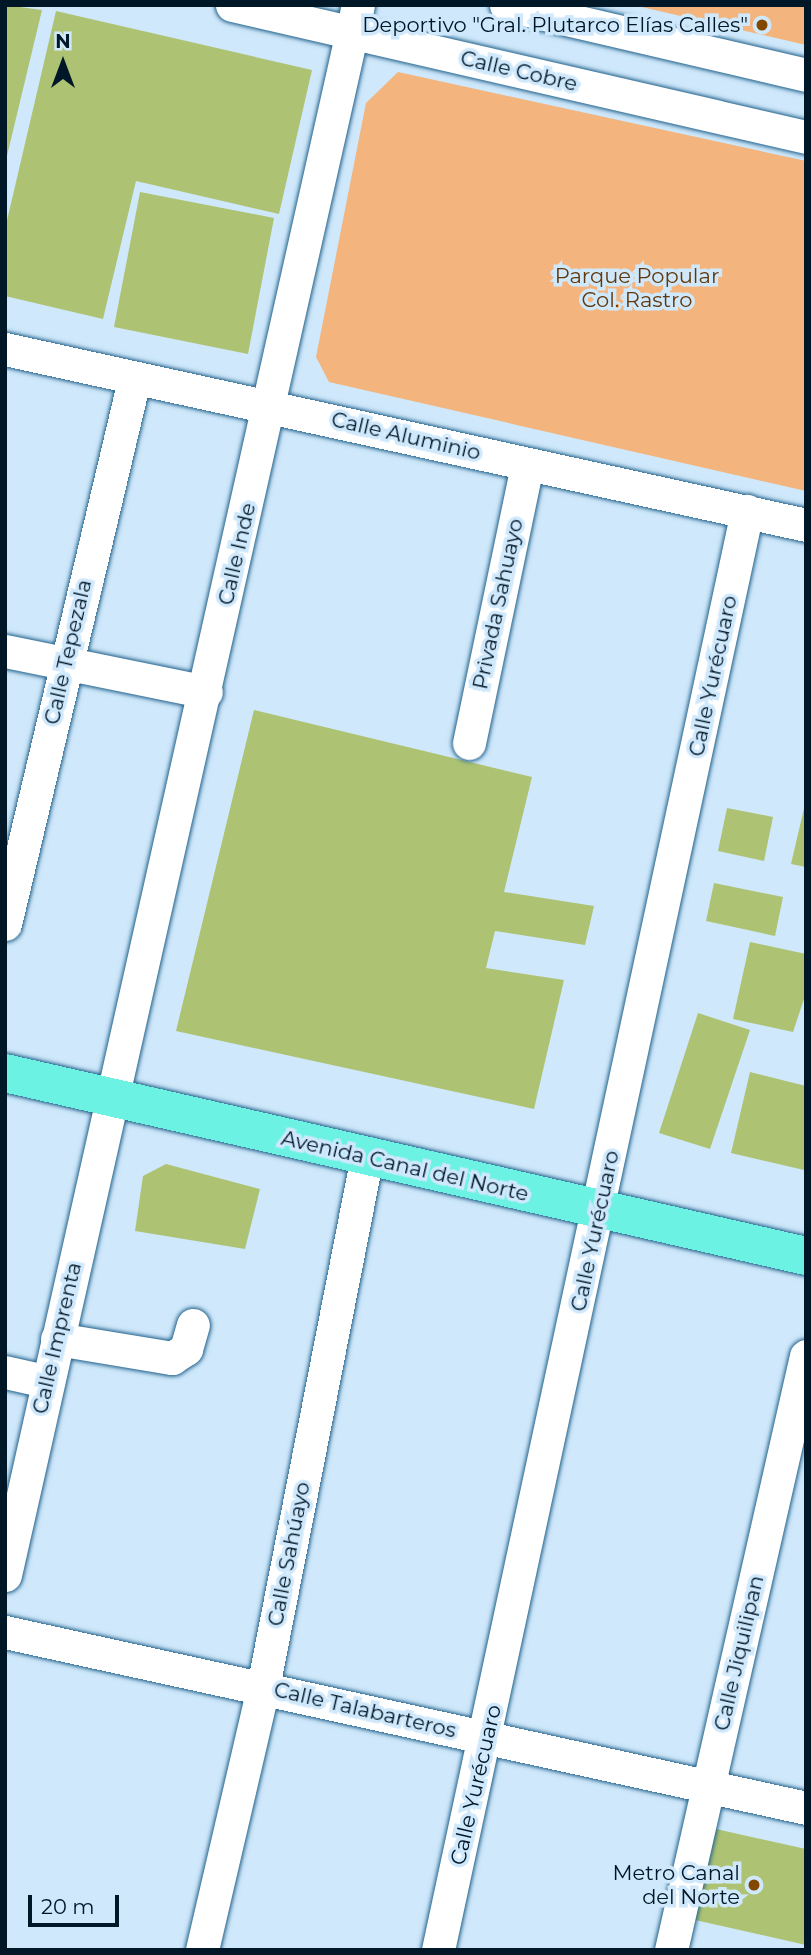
<!DOCTYPE html>
<html>
<head>
<meta charset="utf-8">
<style>
  body { margin:0 }
  #map { position:relative; width:811px; height:1955px; overflow:hidden; background:#cfe8fb; font-family:Montserrat,sans-serif }
  div>[style] { position:absolute }
  .green>* { inset:0; background:#f3b47d }
  .building>* { inset:0; background:#adc373 }
  .roads { filter:drop-shadow(0 0 2px #22628c) drop-shadow(0 0 2px #22628c) }
  .minor>* { height:33px; margin:-16.5px; padding:0 16.5px; transform-origin:16.5px; border-radius:16.5px; background:#fff }
  .major>* { height:38px; margin:-19px; padding:0 19px; transform-origin:19px; border-radius:19px; background:#6cf2e3 }
  .dots>* { width:19px; height:19px; translate:-50% -50%; box-sizing:border-box; border:4px solid #cfe8fb; border-radius:50% }
  span { translate:-50% -50%; white-space:nowrap; text-align:center; line-height:1.15; -webkit-text-stroke:7px #cfe8fb; paint-order:stroke }
  .poi-label { font-size:21px; color:#001728 }
  .right { translate:-100% -50%; text-align:right }
  .street-label { font-size:21px; color:#001728 }
  .park-label { font-size:21px; color:#633809 }
  .frame { position:absolute; inset:0; border:7px solid #001728; pointer-events:none }
  .north { position:absolute; left:28px; top:28px; width:70px; height:70px; -webkit-text-stroke:5px #cfe8fb; paint-order:stroke; rotate:0deg; font-size:19px; font-weight:700; line-height:28px; text-align:center; color:#001728 }
  .north::after { content:''; display:block; margin:auto; width:24px; height:32px; background:#001728; clip-path:polygon(50% 0,100% 100%,50% 72%,0 100%) }
  .scale { position:absolute; left:28px; top:1895px; width:91px; height:32px; box-sizing:border-box; border:4px solid #001728; border-top:0; padding-left:9px; font-size:21px; line-height:24px; white-space:nowrap; color:#001728; -webkit-text-stroke:5px #cfe8fb; paint-order:stroke }
</style>
</head>
<body>
<div id="map">
  <div class="green">
    <i style="clip-path:polygon(633px 5px,806px 5px,806px 45px)"></i>
    <i style="clip-path:polygon(398px 72px,806px 161px,806px 491px,329px 382px,316px 357px,366px 103px)"></i>
  </div>
  <div class="building">
    <i style="clip-path:polygon(5px 5px,42px 10px,6px 160px,5px 160px)"></i>
    <i style="clip-path:polygon(56px 11px,312px 70px,279px 214px,136px 181px,103px 319px,5px 296px,5px 229px)"></i>
    <i style="clip-path:polygon(140px 192px,274px 218px,248px 354px,114px 327px)"></i>
    <i style="clip-path:polygon(254px 710px,532px 777px,504px 892px,594px 906px,585px 945px,495px 931px,486px 968px,564px 980px,534px 1109px,176px 1031px)"></i>
    <i style="clip-path:polygon(805px 804px,806px 804px,806px 867px,791px 864px)"></i>
    <i style="clip-path:polygon(727px 808px,773px 817px,764px 861px,718px 851px)"></i>
    <i style="clip-path:polygon(714px 883px,783px 897px,775px 936px,706px 921px)"></i>
    <i style="clip-path:polygon(750px 942px,806px 954px,806px 993px,793px 1032px,733px 1019px)"></i>
    <i style="clip-path:polygon(698px 1013px,750px 1030px,710px 1149px,659px 1133px)"></i>
    <i style="clip-path:polygon(750px 1072px,806px 1086px,804px 1170px,731px 1153px)"></i>
    <i style="clip-path:polygon(166px 1164px,260px 1189px,245px 1249px,135px 1231px,143px 1176px)"></i>
    <i style="clip-path:polygon(716px 1829px,806px 1849px,806px 1945px,695px 1920px)"></i>
  </div>
  <div class="roads">
    <div class="minor">
      <i style="left:232px;top:5px;width:589px;rotate:12.95deg"></i>
      <i style="left:506px;top:5px;width:308px;rotate:13.1deg"></i>
      <i style="left:5px;top:349px;width:820px;rotate:12.39deg"></i>
      <i style="left:5px;top:651px;width:205px;rotate:11.5deg"></i>
      <i style="left:469px;top:743px;width:284px;rotate:-78.2deg"></i>
      <i style="left:5px;top:924px;width:559px;rotate:-76.66deg"></i>
      <i style="left:57px;top:1339px;width:117px;rotate:9.4deg"></i>
      <i style="left:172px;top:1358px;width:17px;rotate:-33deg"></i>
      <i style="left:186px;top:1349px;width:25px;rotate:-74deg"></i>
      <i style="left:5px;top:1372px;width:41px;rotate:12.7deg"></i>
      <i style="left:5px;top:1575px;width:1609px;rotate:-77.33deg"></i>
      <i style="left:5px;top:1632px;width:820px;rotate:12.39deg"></i>
      <i style="left:202px;top:1950px;width:270px;rotate:-76.9deg"></i>
      <i style="left:263px;top:1687px;width:541px;rotate:-78.92deg"></i>
      <i style="left:438px;top:1950px;width:1472px;rotate:-77.88deg"></i>
      <i style="left:671px;top:1950px;width:609px;rotate:-77.2deg"></i>
    </div>
    <div class="major">
      <i style="left:5px;top:1073px;width:822px;rotate:12.87deg"></i>
    </div>
  </div>
  <div class="dots">
    <i style="left:762px;top:25px;background:#834800"></i>
    <i style="left:754px;top:1885px;background:#834800"></i>
  </div>
  <div class="poi-label">
    <span class="right" style="left:748px;top:25px">Deportivo "Gral. Plutarco Elías Calles"</span>
    <span class="right" style="left:740px;top:1885px">Metro Canal<br>del Norte</span>
  </div>
  <div class="street-label">
    <span style="left:519px;top:71px;rotate:13deg">Calle Cobre</span>
    <span style="left:406px;top:436px;rotate:13deg">Calle Aluminio</span>
    <span style="left:237px;top:554px;rotate:-77deg">Calle Inde</span>
    <span style="left:498px;top:604px;rotate:-78deg">Privada Sahuayo</span>
    <span style="left:68px;top:652px;rotate:-77deg">Calle Tepezala</span>
    <span style="left:713px;top:676px;rotate:-78deg">Calle Yurécuaro</span>
    <span style="left:405px;top:1166px;rotate:13deg">Avenida Canal del Norte</span>
    <span style="left:595px;top:1231px;rotate:-78deg">Calle Yurécuaro</span>
    <span style="left:57px;top:1338px;rotate:-77deg">Calle Imprenta</span>
    <span style="left:289px;top:1554px;rotate:-79deg">Calle Sahúayo</span>
    <span style="left:739px;top:1653px;rotate:-77deg">Calle Jiquilipan</span>
    <span style="left:365px;top:1710px;rotate:13deg">Calle Talabarteros</span>
    <span style="left:476px;top:1785px;rotate:-77deg">Calle Yurécuaro</span>
  </div>
  <div class="park-label">
    <span style="left:637px;top:288px">Parque Popular<br>Col. Rastro</span>
  </div>
  <div class="frame"></div>
  <div class="north">N</div>
  <div class="scale">20 m</div>
</div>
</body>
</html>
